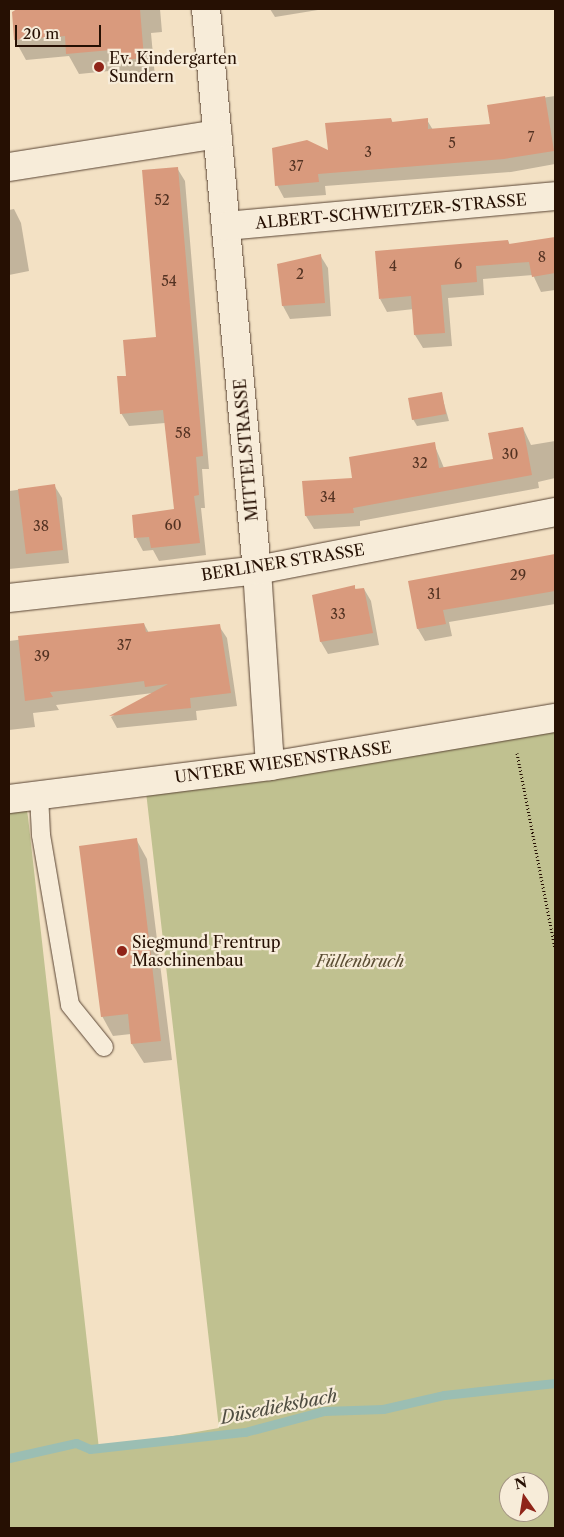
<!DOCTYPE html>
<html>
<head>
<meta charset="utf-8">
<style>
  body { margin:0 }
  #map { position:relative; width:564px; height:1537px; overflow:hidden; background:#f3e1c4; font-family:"Libre Caslon Text",serif }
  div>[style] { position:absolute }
  .green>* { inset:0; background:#c0c190 }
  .shadow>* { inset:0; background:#0003 }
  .stream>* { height:9px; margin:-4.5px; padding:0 4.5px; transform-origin:4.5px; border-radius:4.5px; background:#9bbeb3 }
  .building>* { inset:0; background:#d99a7d }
  .path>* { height:3px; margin-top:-1.5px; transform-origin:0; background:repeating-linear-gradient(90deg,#261003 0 1px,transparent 0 3.5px) }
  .roads { filter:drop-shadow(0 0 1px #594433) drop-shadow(0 0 1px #594433) }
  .service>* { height:18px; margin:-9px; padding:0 9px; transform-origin:9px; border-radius:9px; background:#f7ecd9 }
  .minor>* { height:28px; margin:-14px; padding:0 14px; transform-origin:14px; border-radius:14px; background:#f7ecd9 }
  .dots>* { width:14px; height:14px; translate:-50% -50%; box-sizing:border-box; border:2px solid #f7ecd9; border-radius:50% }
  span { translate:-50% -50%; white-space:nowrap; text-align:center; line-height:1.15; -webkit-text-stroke:4.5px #f7ecd9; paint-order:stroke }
  .number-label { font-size:14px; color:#533222 }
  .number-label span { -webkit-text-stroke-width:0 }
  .poi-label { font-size:16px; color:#261003 }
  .left { translate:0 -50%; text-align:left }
  .street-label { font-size:16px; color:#261003 }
  .park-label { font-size:16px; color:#5c4e34; font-style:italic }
  .water-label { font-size:18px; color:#4f4d41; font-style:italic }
  .frame { position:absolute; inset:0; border:10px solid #261003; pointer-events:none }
  .north { position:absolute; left:499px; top:1472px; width:50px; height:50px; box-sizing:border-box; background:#f7ecd9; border:1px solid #a39483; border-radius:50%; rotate:347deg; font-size:14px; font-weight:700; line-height:20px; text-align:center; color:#261003 }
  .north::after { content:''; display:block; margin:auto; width:18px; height:22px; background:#8f2418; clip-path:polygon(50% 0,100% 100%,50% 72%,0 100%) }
  .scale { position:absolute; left:15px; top:25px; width:86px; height:22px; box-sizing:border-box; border:2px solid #261003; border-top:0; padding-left:6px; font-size:15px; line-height:18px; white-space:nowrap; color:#261003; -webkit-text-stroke:4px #f7ecd9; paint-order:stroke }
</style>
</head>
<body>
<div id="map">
  <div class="green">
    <i style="clip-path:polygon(evenodd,555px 725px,555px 1528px,9px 1528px,9px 806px,26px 804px,28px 817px,99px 1449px,219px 1428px,146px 792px,555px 725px,509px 1482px,539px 1482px,539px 1512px,509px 1512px,509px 1482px)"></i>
  </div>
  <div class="shadow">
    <i style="clip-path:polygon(19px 9px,160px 9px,162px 32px,151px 33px,155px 77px,124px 80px,119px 70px,79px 74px,69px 56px,26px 60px,15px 40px)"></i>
    <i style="clip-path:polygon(270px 9px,324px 9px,275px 17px)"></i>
    <i style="clip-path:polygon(555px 96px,555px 164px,511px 172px,325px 186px,326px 195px,284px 198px,277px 185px,391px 119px,393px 123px,427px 120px,433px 130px,491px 125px,488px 106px)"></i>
    <i style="clip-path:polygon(177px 168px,185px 181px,209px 469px,202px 469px,205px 508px,201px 508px,206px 555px,159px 561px,153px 550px,143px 551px,136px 538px,175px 510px,165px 423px,129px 426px,121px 413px,128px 377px,157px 338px)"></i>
    <i style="clip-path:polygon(14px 209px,21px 223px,29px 271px,9px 275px,9px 210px)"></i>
    <i style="clip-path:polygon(555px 238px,555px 290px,541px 292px,533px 275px,483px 279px,484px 295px,448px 298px,452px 346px,423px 348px,415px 335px,414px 309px,387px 312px,380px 299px,508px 241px,510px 245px)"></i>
    <i style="clip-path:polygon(320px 255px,328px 268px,331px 316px,290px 319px,283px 306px,279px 265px)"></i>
    <i style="clip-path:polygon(441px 393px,449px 421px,417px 426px,413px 419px)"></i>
    <i style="clip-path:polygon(523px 428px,531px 445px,555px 441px,555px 478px,538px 482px,539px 488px,360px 521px,360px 526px,314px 529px,306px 516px,304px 482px,353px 479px,434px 444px,444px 468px,494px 460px)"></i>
    <i style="clip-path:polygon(54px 485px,62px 498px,69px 563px,9px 569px,9px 491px)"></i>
    <i style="clip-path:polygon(555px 555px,555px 604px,449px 622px,452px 636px,425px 641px,418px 629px,410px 582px)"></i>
    <i style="clip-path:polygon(354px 586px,356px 590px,364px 589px,371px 601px,379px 645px,328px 654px,321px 642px,313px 596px)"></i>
    <i style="clip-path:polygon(144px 624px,149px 633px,219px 626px,227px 638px,237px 706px,196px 711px,197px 720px,117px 728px,111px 717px,153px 693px,56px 705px,59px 710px,33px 713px,35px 727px,9px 730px,9px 641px)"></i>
    <i style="clip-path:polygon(136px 839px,147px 859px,172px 1060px,144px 1063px,132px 1044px,131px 1034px,113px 1036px,102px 1016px)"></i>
  </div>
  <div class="stream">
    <i style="left:9px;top:1458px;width:69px;rotate:-12.6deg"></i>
    <i style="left:76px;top:1443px;width:15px;rotate:23deg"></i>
    <i style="left:90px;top:1449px;width:156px;rotate:-6.3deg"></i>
    <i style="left:245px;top:1432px;width:82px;rotate:-14.9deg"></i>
    <i style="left:324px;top:1411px;width:59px;rotate:-1.9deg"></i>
    <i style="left:383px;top:1409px;width:63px;rotate:-12.9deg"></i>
    <i style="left:444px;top:1395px;width:112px;rotate:-6.2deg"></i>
  </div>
  <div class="building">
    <i style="clip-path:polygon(17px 9px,140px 9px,144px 58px,112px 61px,111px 50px,66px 54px,65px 36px,14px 40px,12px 12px)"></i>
    <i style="clip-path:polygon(545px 96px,554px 151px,504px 159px,318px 174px,319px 182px,275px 186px,272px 148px,307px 140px,328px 150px,325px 123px,391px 118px,392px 122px,428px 118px,428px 129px,490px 124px,487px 105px)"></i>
    <i style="clip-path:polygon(178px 167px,203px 456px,196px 457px,199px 495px,194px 496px,200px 543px,151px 548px,149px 537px,134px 538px,132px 515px,174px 509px,163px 410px,120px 414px,117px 376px,126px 376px,123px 340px,156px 337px,142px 170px)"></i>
    <i style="clip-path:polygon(555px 237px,555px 273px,532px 277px,529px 262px,476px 266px,477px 282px,441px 285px,445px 333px,414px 335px,411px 296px,379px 299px,375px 251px,508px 240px,509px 244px)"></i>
    <i style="clip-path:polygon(321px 254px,325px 303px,282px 306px,277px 264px)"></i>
    <i style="clip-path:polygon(442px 392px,446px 414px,412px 420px,408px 398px)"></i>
    <i style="clip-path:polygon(523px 427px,532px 475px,353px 508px,354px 513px,305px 516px,302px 481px,352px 478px,349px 457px,435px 442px,439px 468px,493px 459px,488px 433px)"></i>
    <i style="clip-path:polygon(55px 484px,63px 550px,26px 554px,18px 489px)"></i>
    <i style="clip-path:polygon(555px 554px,555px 591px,443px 610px,446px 624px,417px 629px,408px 581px)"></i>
    <i style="clip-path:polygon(355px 585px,355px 589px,364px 588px,373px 633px,320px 642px,312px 595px)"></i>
    <i style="clip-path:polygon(144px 623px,146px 632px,220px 624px,231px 693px,190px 698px,191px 708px,109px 716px,168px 684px,145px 687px,144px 681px,89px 688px,50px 692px,53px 697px,25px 701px,18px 636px)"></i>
    <i style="clip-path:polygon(137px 838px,161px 1041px,131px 1044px,128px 1014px,101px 1017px,79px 846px)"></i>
  </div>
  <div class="path">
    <i style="left:517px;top:753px;width:200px;rotate:79deg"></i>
  </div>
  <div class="roads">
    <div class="service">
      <i style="left:39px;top:795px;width:40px;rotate:87.1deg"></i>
      <i style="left:41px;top:835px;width:172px;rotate:80.3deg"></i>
      <i style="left:70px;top:1005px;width:54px;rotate:51deg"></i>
    </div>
    <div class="minor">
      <i style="left:206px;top:9px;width:563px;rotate:84.81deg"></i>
      <i style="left:257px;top:570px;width:196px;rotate:86.2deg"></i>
      <i style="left:9px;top:167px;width:211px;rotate:-9deg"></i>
      <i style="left:226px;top:226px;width:330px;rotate:-5.2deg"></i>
      <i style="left:9px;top:598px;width:250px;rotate:-6.4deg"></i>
      <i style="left:257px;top:570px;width:304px;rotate:-11deg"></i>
      <i style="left:9px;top:799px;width:263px;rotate:-7.2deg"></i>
      <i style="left:270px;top:766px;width:289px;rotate:-9.6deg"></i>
    </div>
  </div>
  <div class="dots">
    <i style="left:99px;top:67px;background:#8f2418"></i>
    <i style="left:122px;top:951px;background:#8f2418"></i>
  </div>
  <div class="number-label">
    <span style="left:531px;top:137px">7</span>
    <span style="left:452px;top:143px">5</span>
    <span style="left:368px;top:152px">3</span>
    <span style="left:296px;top:166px">37</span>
    <span style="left:162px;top:200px">52</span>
    <span style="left:542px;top:257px">8</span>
    <span style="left:458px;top:264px">6</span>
    <span style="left:393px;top:266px">4</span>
    <span style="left:300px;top:274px">2</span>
    <span style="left:169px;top:281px">54</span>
    <span style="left:183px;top:433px">58</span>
    <span style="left:510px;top:454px">30</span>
    <span style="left:420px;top:463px">32</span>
    <span style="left:328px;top:497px">34</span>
    <span style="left:173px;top:525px">60</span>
    <span style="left:41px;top:526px">38</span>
    <span style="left:518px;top:575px">29</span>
    <span style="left:434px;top:594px">31</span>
    <span style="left:338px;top:614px">33</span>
    <span style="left:124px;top:645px">37</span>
    <span style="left:42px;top:656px">39</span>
  </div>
  <div class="poi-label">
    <span class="left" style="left:109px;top:67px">Ev. Kindergarten<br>Sundern</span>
    <span class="left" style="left:132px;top:951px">Siegmund Frentrup<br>Maschinenbau</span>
  </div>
  <div class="street-label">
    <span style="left:391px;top:211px;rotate:-5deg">ALBERT-SCHWEITZER-STRASSE</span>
    <span style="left:246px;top:450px;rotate:-95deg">MITTELSTRASSE</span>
    <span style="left:283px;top:562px;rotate:-9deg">BERLINER STRASSE</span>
    <span style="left:283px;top:762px;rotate:-8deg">UNTERE WIESENSTRASSE</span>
  </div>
  <div class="park-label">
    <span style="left:360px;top:961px">Füllenbruch</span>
  </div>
  <div class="water-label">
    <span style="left:279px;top:1407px;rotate:-11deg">Düsedieksbach</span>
  </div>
  <div class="frame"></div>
  <div class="north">N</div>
  <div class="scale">20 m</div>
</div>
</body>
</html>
